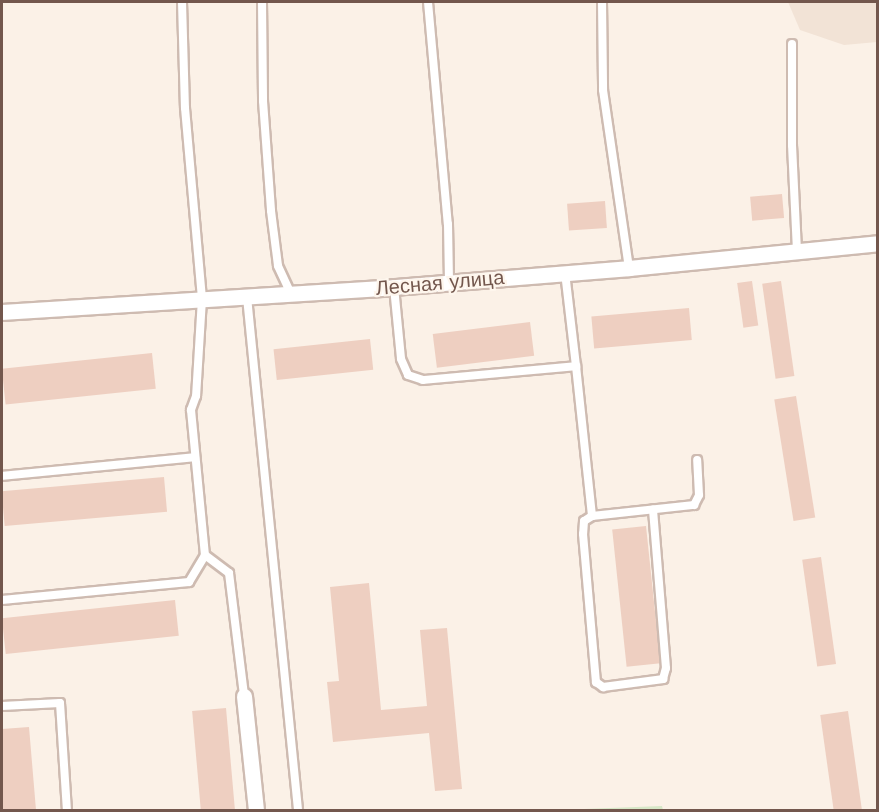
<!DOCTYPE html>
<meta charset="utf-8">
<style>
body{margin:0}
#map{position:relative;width:879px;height:812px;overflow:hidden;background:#fbf1e7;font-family:"Work Sans",sans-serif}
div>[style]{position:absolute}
.residential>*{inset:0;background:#f2e3d6}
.green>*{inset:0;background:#d7e7c7}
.building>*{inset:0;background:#eecfc1;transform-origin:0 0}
.roads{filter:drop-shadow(2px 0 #cebbb1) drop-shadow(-2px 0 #cebbb1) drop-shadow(0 2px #cebbb1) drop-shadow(0 -2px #cebbb1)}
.lane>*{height:8px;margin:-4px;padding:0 4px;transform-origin:4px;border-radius:4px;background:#fff}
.street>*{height:15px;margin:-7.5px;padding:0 7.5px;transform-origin:7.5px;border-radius:7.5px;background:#fff}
span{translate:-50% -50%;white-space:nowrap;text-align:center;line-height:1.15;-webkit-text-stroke:4.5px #fef6ed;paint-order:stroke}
.street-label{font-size:20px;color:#73574d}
.frame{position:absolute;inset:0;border:3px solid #73574d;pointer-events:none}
</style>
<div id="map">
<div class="residential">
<div style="clip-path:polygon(788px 2px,877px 2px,877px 42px,844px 45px,800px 30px)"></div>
</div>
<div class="green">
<div style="clip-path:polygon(662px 806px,663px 810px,558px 810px)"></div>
</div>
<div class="building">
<div style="left:782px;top:194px;width:24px;height:32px;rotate:85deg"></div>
<div style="left:605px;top:201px;width:27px;height:38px;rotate:86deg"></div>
<div style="left:752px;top:281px;width:45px;height:15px;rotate:82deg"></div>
<div style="left:781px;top:281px;width:96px;height:19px;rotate:82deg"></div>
<div style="left:689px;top:308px;width:32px;height:98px;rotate:85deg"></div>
<div style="left:530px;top:322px;width:34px;height:98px;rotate:83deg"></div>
<div style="left:370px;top:339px;width:31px;height:97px;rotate:84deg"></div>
<div style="left:152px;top:353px;width:36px;height:151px;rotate:84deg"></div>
<div style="left:796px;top:396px;width:123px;height:22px;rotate:81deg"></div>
<div style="left:164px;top:477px;width:35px;height:163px;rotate:85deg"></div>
<div style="left:646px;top:526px;width:138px;height:34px;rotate:84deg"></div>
<div style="left:821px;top:557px;width:108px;height:19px;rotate:82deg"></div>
<div style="clip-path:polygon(369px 583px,381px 710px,427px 706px,420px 630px,447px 628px,462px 789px,435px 791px,429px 733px,333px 742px,327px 682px,339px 681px,330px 587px)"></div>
<div style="left:175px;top:600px;width:36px;height:174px;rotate:84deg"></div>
<div style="left:226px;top:708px;width:102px;height:34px;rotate:85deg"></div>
<div style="left:848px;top:711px;width:100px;height:28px;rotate:82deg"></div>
<div style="clip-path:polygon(29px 727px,36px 810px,2px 810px,2px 729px)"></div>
</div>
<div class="roads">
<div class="lane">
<div style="left:182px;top:2px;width:106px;rotate:88.4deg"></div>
<div style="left:185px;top:108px;width:192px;rotate:84.9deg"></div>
<div style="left:202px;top:299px;width:97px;rotate:93.5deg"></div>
<div style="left:196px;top:396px;width:15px;rotate:110deg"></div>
<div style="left:191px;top:410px;width:146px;rotate:84.5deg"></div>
<div style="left:205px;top:555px;width:30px;rotate:37deg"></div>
<div style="left:229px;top:573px;width:124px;rotate:83deg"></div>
<div style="left:262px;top:2px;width:99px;rotate:89.4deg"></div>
<div style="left:263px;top:101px;width:110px;rotate:85.8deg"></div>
<div style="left:271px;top:211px;width:55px;rotate:82.7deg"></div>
<div style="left:278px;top:266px;width:31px;rotate:65deg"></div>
<div style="left:428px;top:2px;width:223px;rotate:84.9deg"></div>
<div style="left:448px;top:224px;width:58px;rotate:89deg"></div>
<div style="left:602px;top:2px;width:88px;rotate:89.3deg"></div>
<div style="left:603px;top:90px;width:180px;rotate:81.7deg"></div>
<div style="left:792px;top:44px;width:101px;rotate:90deg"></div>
<div style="left:792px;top:145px;width:106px;rotate:87.3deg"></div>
<div style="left:394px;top:287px;width:72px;rotate:84.4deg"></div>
<div style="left:401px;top:359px;width:17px;rotate:66deg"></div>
<div style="left:408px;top:375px;width:16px;rotate:18deg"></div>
<div style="left:423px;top:380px;width:154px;rotate:-5.2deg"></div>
<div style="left:576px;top:366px;width:94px;rotate:-96.7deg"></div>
<div style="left:247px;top:297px;width:516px;rotate:84.32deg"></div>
<div style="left:576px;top:366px;width:151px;rotate:83.9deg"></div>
<div style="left:592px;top:516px;width:9px;rotate:148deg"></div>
<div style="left:584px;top:521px;width:13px;rotate:94deg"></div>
<div style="left:583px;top:534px;width:149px;rotate:85deg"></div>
<div style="left:596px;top:682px;width:9px;rotate:36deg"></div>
<div style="left:603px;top:687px;width:61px;rotate:-7.6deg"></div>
<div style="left:663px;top:679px;width:11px;rotate:-75deg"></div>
<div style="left:666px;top:668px;width:159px;rotate:-94.7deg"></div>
<div style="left:2px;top:476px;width:194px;rotate:-5.6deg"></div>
<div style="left:592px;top:516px;width:103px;rotate:-6.2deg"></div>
<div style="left:694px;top:505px;width:11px;rotate:-63deg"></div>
<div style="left:699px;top:495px;width:35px;rotate:-93deg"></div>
<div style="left:2px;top:600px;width:188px;rotate:-5.5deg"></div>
<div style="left:189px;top:582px;width:31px;rotate:-59deg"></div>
<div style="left:2px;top:706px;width:58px;rotate:-3deg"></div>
<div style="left:60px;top:703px;width:107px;rotate:86.3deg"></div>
</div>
<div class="street">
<div style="left:2px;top:312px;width:393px;rotate:-3.6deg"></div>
<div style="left:394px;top:287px;width:236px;rotate:-4.6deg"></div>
<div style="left:629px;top:268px;width:250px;rotate:-5.7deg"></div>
<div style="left:244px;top:696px;width:115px;rotate:84deg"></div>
</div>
</div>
<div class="street-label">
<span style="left:440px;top:283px;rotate:-5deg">Лесная улица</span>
</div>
<div class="frame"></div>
</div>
